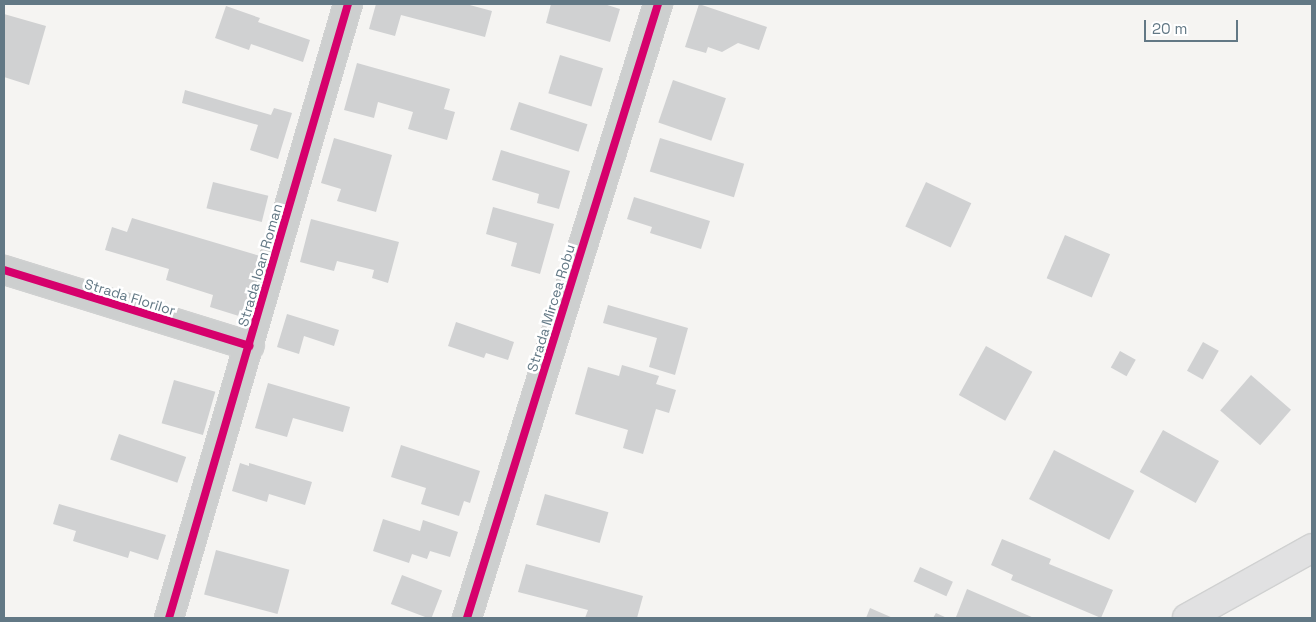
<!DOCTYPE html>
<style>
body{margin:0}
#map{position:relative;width:1316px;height:622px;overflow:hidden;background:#f5f4f2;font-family:"Space Grotesk",sans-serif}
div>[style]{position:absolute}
.building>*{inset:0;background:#d0d1d2;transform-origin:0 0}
.roads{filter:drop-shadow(1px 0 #d0d1d1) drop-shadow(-1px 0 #d0d1d1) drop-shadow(0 1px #d0d1d1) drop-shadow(0 -1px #d0d1d1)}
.minor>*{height:28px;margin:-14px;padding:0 14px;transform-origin:14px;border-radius:14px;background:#cdcfcf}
.major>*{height:28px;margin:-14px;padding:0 14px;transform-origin:14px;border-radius:14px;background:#e1e1e2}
.cycleway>*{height:8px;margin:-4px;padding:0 4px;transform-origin:4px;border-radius:4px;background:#d6006c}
span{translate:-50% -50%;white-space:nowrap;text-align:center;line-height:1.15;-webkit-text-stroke:5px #fff;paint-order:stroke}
.street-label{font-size:14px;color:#627885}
.frame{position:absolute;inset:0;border:5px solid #627885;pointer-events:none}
.scale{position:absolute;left:1144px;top:20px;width:94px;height:22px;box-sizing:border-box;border:2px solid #627885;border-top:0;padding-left:6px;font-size:15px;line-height:18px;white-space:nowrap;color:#627885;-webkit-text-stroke:4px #fff;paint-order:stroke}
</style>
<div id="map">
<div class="building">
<div style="clip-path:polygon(376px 4px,466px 4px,492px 11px,485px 37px,401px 15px,395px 36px,369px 29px)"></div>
<div style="clip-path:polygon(551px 4px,604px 4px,620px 9px,610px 42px,546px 23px)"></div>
<div style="clip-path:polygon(699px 4px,767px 27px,759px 50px,738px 43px,722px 52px,708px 47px,706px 53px,685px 47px)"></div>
<div style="clip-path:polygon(226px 6px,260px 18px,258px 22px,310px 40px,303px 62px,251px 44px,249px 50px,215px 38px)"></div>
<div style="clip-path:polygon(4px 14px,46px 26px,29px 85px,4px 77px)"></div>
<div style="left:560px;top:55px;width:45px;height:40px;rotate:17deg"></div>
<div style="clip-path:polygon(357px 63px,450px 89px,444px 109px,455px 112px,447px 140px,408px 129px,413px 112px,378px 102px,374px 118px,344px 110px)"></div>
<div style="left:673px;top:80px;width:56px;height:45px;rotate:19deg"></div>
<div style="clip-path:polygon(185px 90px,271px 115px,274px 108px,292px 113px,278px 159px,250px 150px,258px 125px,182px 103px)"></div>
<div style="left:519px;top:102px;width:72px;height:29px;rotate:18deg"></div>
<div style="clip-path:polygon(334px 138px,392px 155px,376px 212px,337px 201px,341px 189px,321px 183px)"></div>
<div style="left:660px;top:138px;width:88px;height:35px;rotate:17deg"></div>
<div style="clip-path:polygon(501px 150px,570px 171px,559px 209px,537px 203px,539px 194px,492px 180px)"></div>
<div style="left:213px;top:182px;width:57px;height:27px;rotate:14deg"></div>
<div style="left:926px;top:182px;width:50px;height:49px;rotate:25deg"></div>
<div style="clip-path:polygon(634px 197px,710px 221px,701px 249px,650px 233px,652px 227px,627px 219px)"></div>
<div style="clip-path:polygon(493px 207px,554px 224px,540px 274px,511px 266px,517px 243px,486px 234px)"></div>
<div style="clip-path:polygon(132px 218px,260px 256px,242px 317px,210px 307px,213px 295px,166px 280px,169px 269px,105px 250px,112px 227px,127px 232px)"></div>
<div style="clip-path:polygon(311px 219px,399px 242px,388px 283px,372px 278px,374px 270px,337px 261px,334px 271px,300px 262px)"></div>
<div style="left:1065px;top:235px;width:49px;height:47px;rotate:23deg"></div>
<div style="clip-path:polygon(608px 305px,688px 328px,675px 375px,649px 367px,657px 338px,603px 323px)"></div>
<div style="clip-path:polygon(287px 314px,339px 330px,334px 346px,304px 336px,299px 354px,277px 347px)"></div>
<div style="clip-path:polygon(456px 322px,514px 342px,508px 360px,486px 353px,484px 358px,448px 346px)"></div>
<div style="left:1203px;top:342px;width:18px;height:33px;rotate:29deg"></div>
<div style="left:986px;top:346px;width:53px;height:56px;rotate:29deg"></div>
<div style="left:1120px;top:351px;width:18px;height:19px;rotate:29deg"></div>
<div style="clip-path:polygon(622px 365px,659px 376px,656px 384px,676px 390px,669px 413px,656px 409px,643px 454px,623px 448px,628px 430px,575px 414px,588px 367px,619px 376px)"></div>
<div style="left:1251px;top:375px;width:53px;height:47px;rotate:41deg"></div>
<div style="left:174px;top:380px;width:43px;height:45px;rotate:16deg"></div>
<div style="clip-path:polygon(268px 383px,350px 407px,343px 432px,293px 418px,287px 437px,255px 428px)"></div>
<div style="left:1163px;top:430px;width:64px;height:48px;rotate:29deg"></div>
<div style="left:119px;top:434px;width:71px;height:27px;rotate:19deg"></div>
<div style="clip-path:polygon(401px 445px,480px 471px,470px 503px,464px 501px,459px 516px,421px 504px,426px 488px,391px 477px)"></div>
<div style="left:1054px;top:450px;width:90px;height:55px;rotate:27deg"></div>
<div style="clip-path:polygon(240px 463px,249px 466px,249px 463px,312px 482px,305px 505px,269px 494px,267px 502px,232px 491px)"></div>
<div style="left:545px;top:494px;width:66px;height:32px;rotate:16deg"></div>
<div style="clip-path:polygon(59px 504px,166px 535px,158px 560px,130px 551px,128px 558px,73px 541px,76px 531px,53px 524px)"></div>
<div style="clip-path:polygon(383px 519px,420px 531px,423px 520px,458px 532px,450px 557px,430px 551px,427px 559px,412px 554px,409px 563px,373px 551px)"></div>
<div style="clip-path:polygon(1002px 539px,1051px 559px,1049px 564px,1113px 590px,1101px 618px,1011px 580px,1013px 575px,991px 565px)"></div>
<div style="left:216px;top:550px;width:76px;height:46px;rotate:15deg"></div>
<div style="clip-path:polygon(526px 564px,643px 596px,637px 618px,585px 618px,588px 610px,518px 592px)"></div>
<div style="left:920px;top:567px;width:36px;height:16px;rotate:24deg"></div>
<div style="left:402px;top:575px;width:43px;height:31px;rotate:21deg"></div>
<div style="clip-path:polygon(967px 589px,1034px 618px,958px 618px,956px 617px)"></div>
<div style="clip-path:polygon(870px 608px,893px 618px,866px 618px)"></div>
<div style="clip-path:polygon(936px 613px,947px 618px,933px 618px)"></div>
</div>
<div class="roads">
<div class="minor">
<div style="left:4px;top:270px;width:257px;rotate:17.2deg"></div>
<div style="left:169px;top:618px;width:640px;rotate:-73.75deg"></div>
<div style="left:467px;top:618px;width:643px;rotate:-72.72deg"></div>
</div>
<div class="major">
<div style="left:1187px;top:618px;width:143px;rotate:-29.2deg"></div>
</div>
</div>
<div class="cycleway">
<div style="left:4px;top:270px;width:257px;rotate:17.2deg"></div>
<div style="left:169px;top:618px;width:640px;rotate:-73.75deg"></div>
<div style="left:467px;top:618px;width:643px;rotate:-72.72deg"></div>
</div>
<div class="street-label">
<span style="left:260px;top:265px;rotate:-74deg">Strada Ioan Roman</span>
<span style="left:130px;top:297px;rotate:17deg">Strada Florilor</span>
<span style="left:551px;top:308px;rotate:-73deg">Strada Mircea Robu</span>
</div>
<div class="frame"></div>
<div class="scale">20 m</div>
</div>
